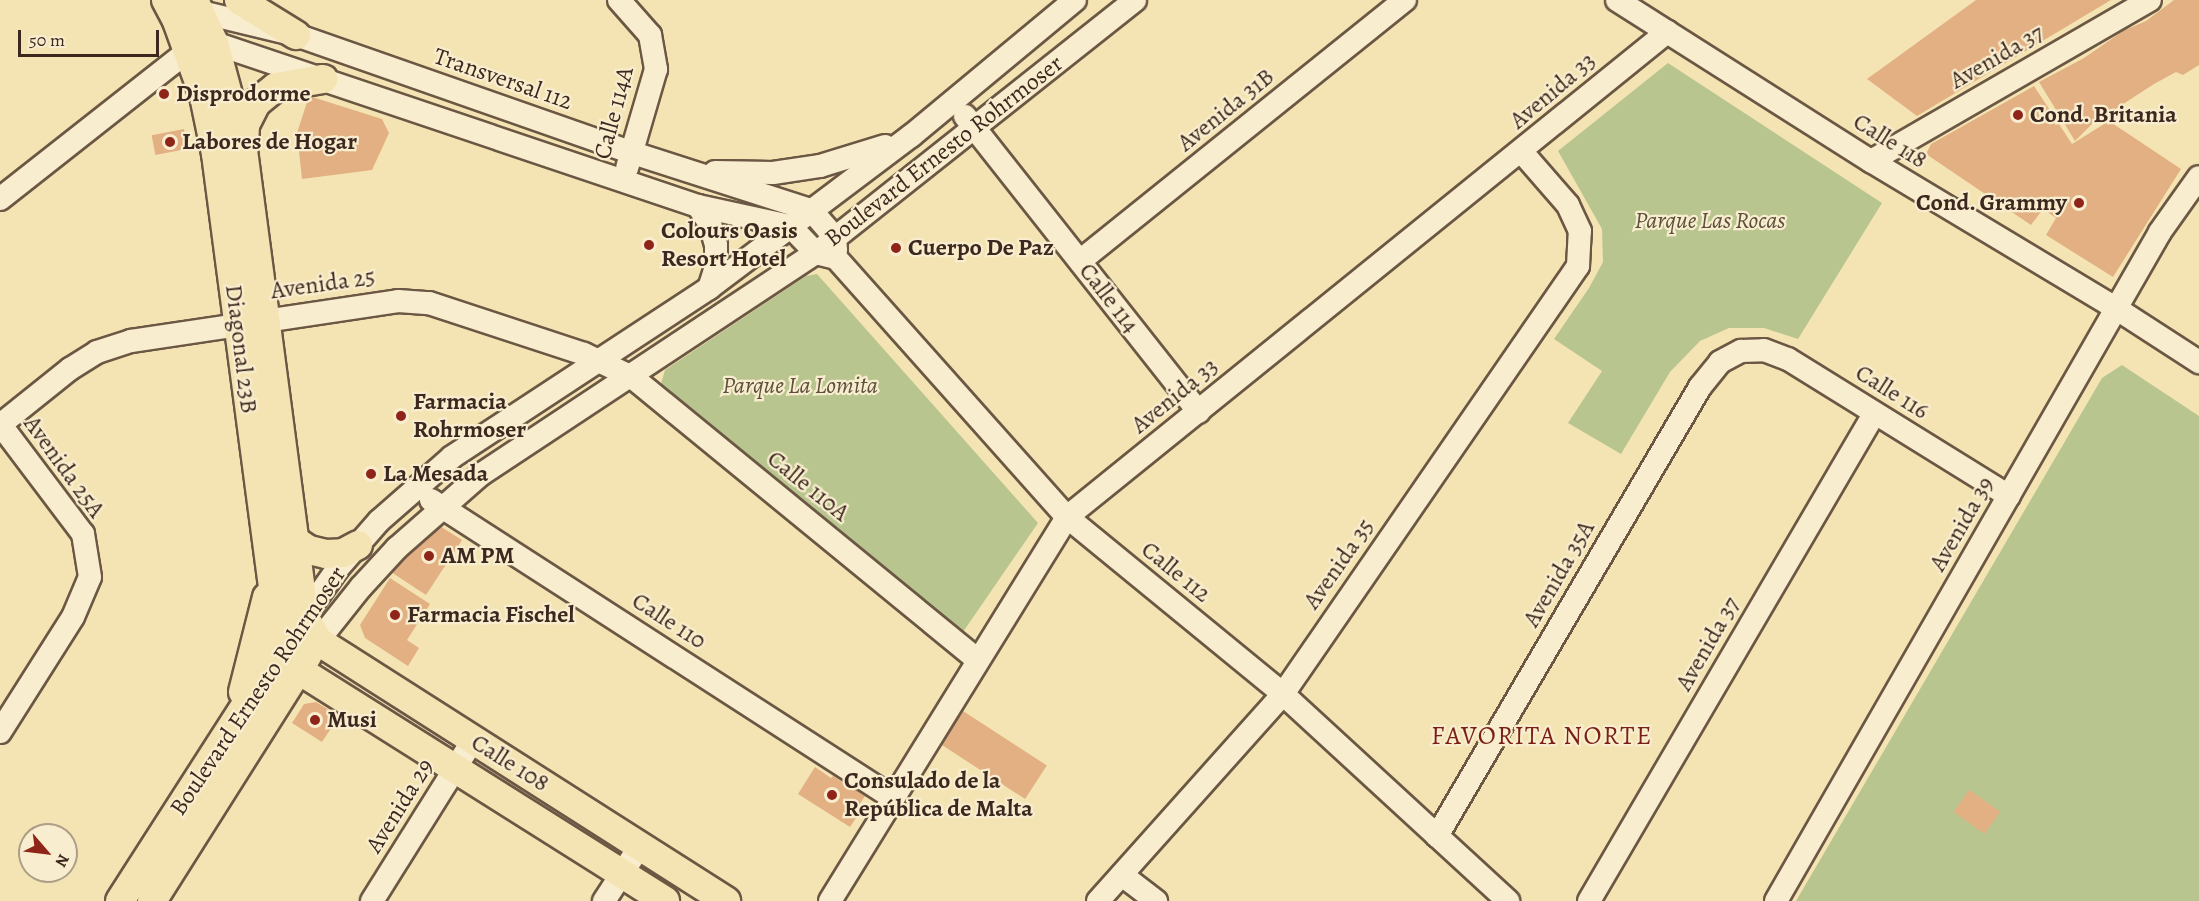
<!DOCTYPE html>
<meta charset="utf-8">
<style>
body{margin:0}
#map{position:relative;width:2199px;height:901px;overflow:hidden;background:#f5e4b3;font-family:Alegreya,serif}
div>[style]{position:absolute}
.green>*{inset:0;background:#b9c58f}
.building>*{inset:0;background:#e2b082;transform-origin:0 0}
.roads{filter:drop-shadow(2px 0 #6b5744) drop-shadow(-2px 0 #6b5744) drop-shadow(0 2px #6b5744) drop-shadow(0 -2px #6b5744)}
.minor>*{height:22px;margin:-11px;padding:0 11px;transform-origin:11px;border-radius:11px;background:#f8edce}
.major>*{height:28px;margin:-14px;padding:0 14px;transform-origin:14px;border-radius:14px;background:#f5e4b3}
.dots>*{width:16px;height:16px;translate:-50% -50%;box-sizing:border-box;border:3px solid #f8edce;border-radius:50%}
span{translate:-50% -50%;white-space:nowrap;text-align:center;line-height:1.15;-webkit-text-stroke:4.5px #f8edce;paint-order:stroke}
.street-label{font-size:24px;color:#3d281f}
.poi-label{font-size:24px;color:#3d281f;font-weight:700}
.left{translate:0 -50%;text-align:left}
.right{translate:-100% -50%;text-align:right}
.park-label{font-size:24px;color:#5c4f3b;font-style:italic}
.neighbourhood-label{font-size:26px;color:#7a1f14;letter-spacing:1.5px}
.north{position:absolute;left:18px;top:823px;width:60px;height:60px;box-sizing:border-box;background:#f8edce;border:2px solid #ad9e88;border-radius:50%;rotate:118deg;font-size:16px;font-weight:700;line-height:24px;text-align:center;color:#3d281f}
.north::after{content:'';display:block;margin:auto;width:21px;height:27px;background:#8f2418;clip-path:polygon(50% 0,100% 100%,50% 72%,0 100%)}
.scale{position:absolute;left:18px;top:30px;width:141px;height:27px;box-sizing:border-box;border:3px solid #3d281f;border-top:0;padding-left:8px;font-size:18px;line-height:21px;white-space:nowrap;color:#3d281f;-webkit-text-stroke:4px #f8edce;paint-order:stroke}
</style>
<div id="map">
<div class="green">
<div style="clip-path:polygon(1668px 63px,1882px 203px,1798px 339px,1764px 328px,1729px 328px,1700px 341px,1670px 372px,1621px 454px,1568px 423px,1602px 371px,1554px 339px,1589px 288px,1603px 262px,1602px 229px,1558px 151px)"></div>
<div style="clip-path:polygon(817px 274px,1038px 523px,963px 632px,954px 633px,837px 527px,660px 387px,665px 370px,806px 276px)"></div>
<div style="clip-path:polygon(2122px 365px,2199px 416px,2199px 901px,1796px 901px,2102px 378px)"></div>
</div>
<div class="building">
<div style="clip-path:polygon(1976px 0,2111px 0,1917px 116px,1867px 79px)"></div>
<div style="clip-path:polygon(2174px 0,2199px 0,2199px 65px,2183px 75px,2176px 72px,2154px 84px,2091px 125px,2075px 141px,2039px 82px,2084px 58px,2123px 31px,2146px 21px)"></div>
<div style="clip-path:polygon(2034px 86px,2072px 144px,2109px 121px,2181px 169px,2113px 277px,2046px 235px,2056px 218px,2043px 209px,2031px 225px,1926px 154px,1931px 144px)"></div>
<div style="clip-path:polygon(309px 96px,382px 119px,389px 133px,372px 170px,302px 179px,297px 133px)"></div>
<div style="left:184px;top:129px;width:20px;height:33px;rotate:79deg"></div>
<div style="clip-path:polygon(435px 523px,462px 540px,426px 595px,391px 572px)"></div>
<div style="clip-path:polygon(390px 578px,430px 604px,407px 640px,419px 648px,408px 666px,365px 638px,360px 625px)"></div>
<div style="clip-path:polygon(316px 702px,339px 716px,322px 742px,292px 723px,304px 704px)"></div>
<div style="left:963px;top:711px;width:100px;height:40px;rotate:33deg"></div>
<div style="clip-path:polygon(815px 767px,831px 778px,833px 776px,842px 782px,845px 778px,857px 786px,855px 789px,865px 796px,852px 816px,856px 818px,850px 827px,798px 794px)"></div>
<div style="left:1969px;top:790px;width:38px;height:27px;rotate:35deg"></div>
</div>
<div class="roads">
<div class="minor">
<div style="left:619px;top:0;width:47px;rotate:48.5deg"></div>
<div style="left:650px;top:35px;width:35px;rotate:80deg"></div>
<div style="left:656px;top:69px;width:103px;rotate:106.3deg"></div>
<div style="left:1617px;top:0;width:301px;rotate:32.4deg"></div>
<div style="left:1871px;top:161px;width:287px;rotate:31deg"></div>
<div style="left:2117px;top:309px;width:98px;rotate:32.9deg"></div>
<div style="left:188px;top:17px;width:14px;rotate:-21deg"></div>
<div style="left:201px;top:12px;width:98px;rotate:13.6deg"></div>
<div style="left:296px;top:35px;width:357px;rotate:19.3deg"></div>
<div style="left:633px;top:153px;width:187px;rotate:17.8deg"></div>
<div style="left:811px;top:210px;width:37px;rotate:49deg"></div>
<div style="left:835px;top:238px;width:12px;rotate:85deg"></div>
<div style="left:965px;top:116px;width:377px;rotate:51.7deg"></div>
<div style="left:1871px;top:161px;width:322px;rotate:-30deg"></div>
<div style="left:715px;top:172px;width:58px;rotate:1deg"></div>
<div style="left:773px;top:173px;width:48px;rotate:-8.5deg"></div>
<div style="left:820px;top:166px;width:68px;rotate:-17.1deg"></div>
<div style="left:0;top:199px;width:239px;rotate:-38.2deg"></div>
<div style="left:188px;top:51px;width:27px;rotate:-17deg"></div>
<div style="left:214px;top:43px;width:511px;rotate:18.61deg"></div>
<div style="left:698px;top:206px;width:94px;rotate:12.3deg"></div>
<div style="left:698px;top:206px;width:22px;rotate:56deg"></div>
<div style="left:710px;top:224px;width:22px;rotate:74deg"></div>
<div style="left:716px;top:245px;width:22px;rotate:90deg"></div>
<div style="left:716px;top:267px;width:22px;rotate:108deg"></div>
<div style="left:790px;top:226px;width:37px;rotate:46deg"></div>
<div style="left:816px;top:253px;width:21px;rotate:14deg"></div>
<div style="left:836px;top:258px;width:347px;rotate:48.3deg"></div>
<div style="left:1067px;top:517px;width:279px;rotate:39.3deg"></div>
<div style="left:1283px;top:694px;width:306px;rotate:42.6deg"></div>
<div style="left:1080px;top:261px;width:417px;rotate:-38.8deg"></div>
<div style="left:0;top:425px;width:90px;rotate:-38.7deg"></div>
<div style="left:70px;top:369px;width:32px;rotate:-32deg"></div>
<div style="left:97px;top:352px;width:36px;rotate:-18deg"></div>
<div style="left:131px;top:341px;width:270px;rotate:-8.5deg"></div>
<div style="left:398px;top:301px;width:31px;rotate:4deg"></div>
<div style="left:429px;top:303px;width:163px;rotate:18.2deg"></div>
<div style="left:584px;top:354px;width:53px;rotate:25.6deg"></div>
<div style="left:632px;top:377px;width:447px;rotate:39.3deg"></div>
<div style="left:431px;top:500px;width:550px;rotate:32.82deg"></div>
<div style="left:304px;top:616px;width:59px;rotate:-54.7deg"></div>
<div style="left:338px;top:568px;width:62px;rotate:-48.9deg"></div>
<div style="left:379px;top:521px;width:97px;rotate:-41.2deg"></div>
<div style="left:452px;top:457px;width:308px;rotate:-33.3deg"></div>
<div style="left:709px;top:288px;width:253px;rotate:-37deg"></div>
<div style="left:911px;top:136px;width:213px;rotate:-39.7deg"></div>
<div style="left:318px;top:641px;width:69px;rotate:-51.5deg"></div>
<div style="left:361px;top:587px;width:53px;rotate:-47.3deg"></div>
<div style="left:397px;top:548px;width:111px;rotate:-41.3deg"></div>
<div style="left:480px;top:475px;width:403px;rotate:-33.5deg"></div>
<div style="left:816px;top:253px;width:407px;rotate:-38.4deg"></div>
<div style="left:0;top:732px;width:136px;rotate:-57.6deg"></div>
<div style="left:73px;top:617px;width:43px;rotate:-67deg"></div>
<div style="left:90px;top:577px;width:44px;rotate:-99.2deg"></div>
<div style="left:83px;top:534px;width:138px;rotate:-127deg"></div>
<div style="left:1437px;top:836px;width:520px;rotate:-59.64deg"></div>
<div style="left:1700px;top:387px;width:32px;rotate:-51deg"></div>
<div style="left:1720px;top:362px;width:24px;rotate:-28deg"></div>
<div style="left:1741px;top:351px;width:23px;rotate:-2deg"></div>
<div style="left:1764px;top:350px;width:26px;rotate:21deg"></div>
<div style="left:1788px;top:359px;width:260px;rotate:31.8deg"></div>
<div style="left:1122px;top:875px;width:43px;rotate:37.4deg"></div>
<div style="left:372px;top:901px;width:190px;rotate:-57.9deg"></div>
<div style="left:604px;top:901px;width:66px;rotate:-56.8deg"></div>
<div style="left:830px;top:901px;width:451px;rotate:-58.3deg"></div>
<div style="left:1067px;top:517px;width:772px;rotate:-38.95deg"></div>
<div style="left:1098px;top:901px;width:278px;rotate:-48.2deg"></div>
<div style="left:1283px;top:694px;width:520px;rotate:-55.42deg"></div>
<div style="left:1578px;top:266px;width:35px;rotate:-87deg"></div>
<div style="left:1580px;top:231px;width:29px;rotate:-115deg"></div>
<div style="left:1568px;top:205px;width:70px;rotate:-131deg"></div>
<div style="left:1589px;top:901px;width:564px;rotate:-59.66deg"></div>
<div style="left:1776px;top:901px;width:771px;rotate:-60.14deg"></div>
<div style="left:2160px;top:232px;width:67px;rotate:-54.7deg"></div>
</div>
<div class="major">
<div style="left:166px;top:0;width:24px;rotate:62deg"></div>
<div style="left:177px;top:21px;width:80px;rotate:70.2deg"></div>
<div style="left:204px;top:96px;width:59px;rotate:78.3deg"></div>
<div style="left:216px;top:154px;width:499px;rotate:82.5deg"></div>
<div style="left:281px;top:649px;width:26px;rotate:51deg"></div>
<div style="left:297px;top:669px;width:435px;rotate:32.2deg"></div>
<div style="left:194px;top:0;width:47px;rotate:65.1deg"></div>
<div style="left:214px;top:43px;width:111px;rotate:74.8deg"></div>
<div style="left:243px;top:150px;width:470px;rotate:82.5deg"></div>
<div style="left:304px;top:616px;width:29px;rotate:61deg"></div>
<div style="left:318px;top:641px;width:484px;rotate:32.5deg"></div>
<div style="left:239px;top:0;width:67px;rotate:31.6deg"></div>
<div style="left:244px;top:145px;width:20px;rotate:-87deg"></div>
<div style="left:245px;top:125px;width:25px;rotate:-63deg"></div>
<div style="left:256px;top:103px;width:26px;rotate:-39deg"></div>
<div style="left:276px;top:87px;width:48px;rotate:-9.7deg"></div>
<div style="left:294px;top:540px;width:18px;rotate:34deg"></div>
<div style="left:309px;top:550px;width:17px;rotate:13deg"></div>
<div style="left:326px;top:554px;width:17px;rotate:-3deg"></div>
<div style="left:343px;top:553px;width:17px;rotate:-28deg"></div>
<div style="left:243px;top:692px;width:98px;rotate:-75.8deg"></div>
<div style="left:120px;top:901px;width:316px;rotate:-57.3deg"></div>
<div style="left:152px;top:901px;width:292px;rotate:-57.7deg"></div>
</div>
</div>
<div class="dots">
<div style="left:164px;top:94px;background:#8f2418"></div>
<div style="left:2018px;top:115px;background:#8f2418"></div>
<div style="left:170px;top:142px;background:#8f2418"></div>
<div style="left:2079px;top:203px;background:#8f2418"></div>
<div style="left:649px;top:245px;background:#8f2418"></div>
<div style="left:896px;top:248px;background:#8f2418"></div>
<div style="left:401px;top:416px;background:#8f2418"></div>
<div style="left:371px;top:474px;background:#8f2418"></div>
<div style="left:429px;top:556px;background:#8f2418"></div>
<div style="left:395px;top:615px;background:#8f2418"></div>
<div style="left:315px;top:720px;background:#8f2418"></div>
<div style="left:832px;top:795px;background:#8f2418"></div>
</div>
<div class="street-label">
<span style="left:1997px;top:57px;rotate:-30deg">Avenida 37</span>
<span style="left:503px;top:79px;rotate:19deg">Transversal 112</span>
<span style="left:1553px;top:91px;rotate:-40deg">Avenida 33</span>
<span style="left:1226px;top:110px;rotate:-39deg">Avenida 31B</span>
<span style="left:614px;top:113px;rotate:-75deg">Calle 114A</span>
<span style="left:1890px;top:141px;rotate:32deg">Calle 118</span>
<span style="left:944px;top:151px;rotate:-38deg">Boulevard Ernesto Rohrmoser</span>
<span style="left:323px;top:284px;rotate:-8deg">Avenida 25</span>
<span style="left:1109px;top:298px;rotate:52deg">Calle 114</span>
<span style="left:241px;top:349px;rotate:83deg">Diagonal 23B</span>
<span style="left:1892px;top:392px;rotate:32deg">Calle 116</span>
<span style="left:1175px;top:396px;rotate:-39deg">Avenida 33</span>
<span style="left:64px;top:467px;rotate:54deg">Avenida 25A</span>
<span style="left:808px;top:486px;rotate:39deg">Calle 110A</span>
<span style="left:1962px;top:524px;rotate:-60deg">Avenida 39</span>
<span style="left:1339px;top:564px;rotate:-55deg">Avenida 35</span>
<span style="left:1176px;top:572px;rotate:39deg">Calle 112</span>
<span style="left:1559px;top:574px;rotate:-60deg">Avenida 35A</span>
<span style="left:669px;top:621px;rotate:33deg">Calle 110</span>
<span style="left:1708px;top:644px;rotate:-60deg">Avenida 37</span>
<span style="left:258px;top:691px;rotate:-56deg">Boulevard Ernesto Rohrmoser</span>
<span style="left:510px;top:763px;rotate:32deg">Calle 108</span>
<span style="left:400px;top:806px;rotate:-58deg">Avenida 29</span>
</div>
<div class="poi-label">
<span class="left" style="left:176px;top:94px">Disprodorme</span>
<span class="left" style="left:2030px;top:115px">Cond. Britania</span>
<span class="left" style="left:182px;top:142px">Labores de Hogar</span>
<span class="right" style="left:2067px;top:203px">Cond. Grammy</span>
<span class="left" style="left:661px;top:245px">Colours Oasis<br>Resort Hotel</span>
<span class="left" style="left:908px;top:248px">Cuerpo De Paz</span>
<span class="left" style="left:413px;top:416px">Farmacia<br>Rohrmoser</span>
<span class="left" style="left:383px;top:474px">La Mesada</span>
<span class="left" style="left:441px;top:556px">AM PM</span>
<span class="left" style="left:407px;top:615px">Farmacia Fischel</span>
<span class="left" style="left:327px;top:720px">Musi</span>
<span class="left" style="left:844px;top:795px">Consulado de la<br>República de Malta</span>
</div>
<div class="park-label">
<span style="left:1710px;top:221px">Parque Las Rocas</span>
<span style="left:800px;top:386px">Parque La Lomita</span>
</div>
<div class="neighbourhood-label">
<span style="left:1542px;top:736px">FAVORITA NORTE</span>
</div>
<div class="north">N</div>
<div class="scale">50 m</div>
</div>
